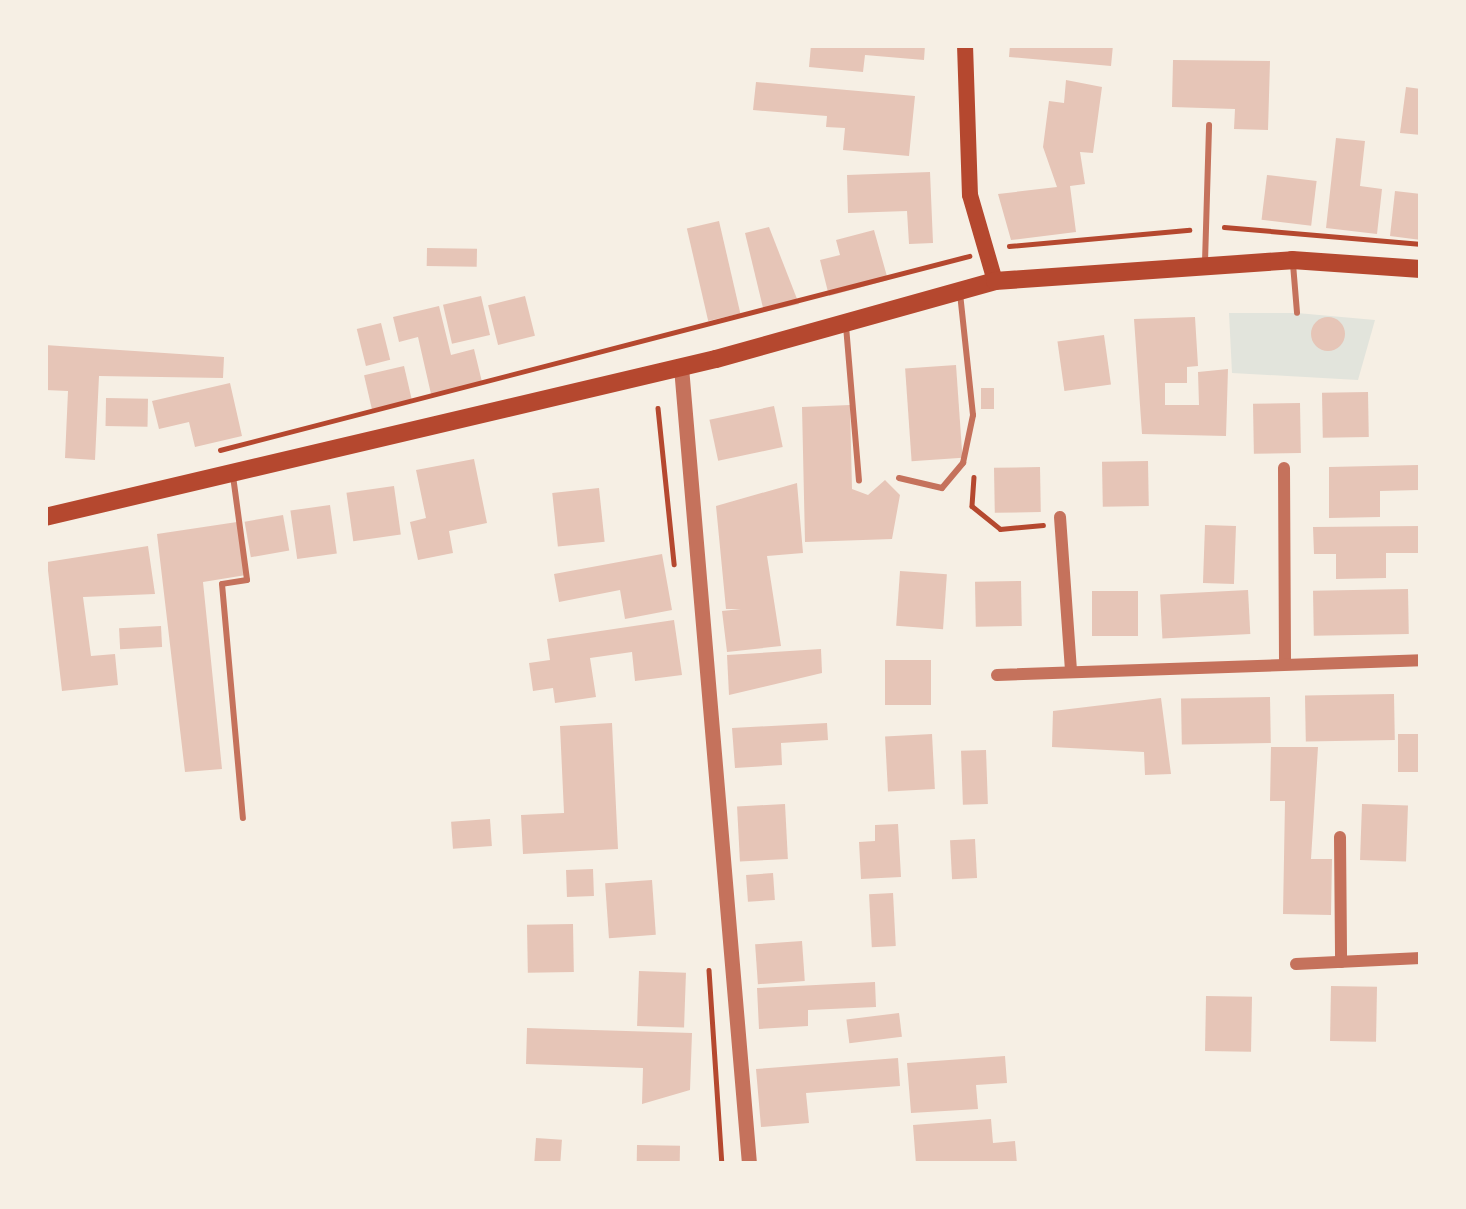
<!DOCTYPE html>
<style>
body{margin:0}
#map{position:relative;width:1466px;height:1209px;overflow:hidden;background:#f6efe4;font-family:Mulish,sans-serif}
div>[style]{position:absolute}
.green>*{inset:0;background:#e2e4dc}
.building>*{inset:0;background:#e6c5b7;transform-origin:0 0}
.round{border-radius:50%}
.path>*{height:4.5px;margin:-2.25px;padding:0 2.25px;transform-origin:2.25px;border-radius:2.25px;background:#b5482f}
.service>*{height:6px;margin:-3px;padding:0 3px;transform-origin:3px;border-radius:3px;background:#c5725c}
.minor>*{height:12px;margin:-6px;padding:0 6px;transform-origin:6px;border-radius:6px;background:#c5725c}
.tertiary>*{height:15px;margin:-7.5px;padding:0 7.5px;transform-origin:7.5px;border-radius:7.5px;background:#c5725c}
.secondary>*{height:16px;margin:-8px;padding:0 8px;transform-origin:8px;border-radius:8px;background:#b5482f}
.primary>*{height:18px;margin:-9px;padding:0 9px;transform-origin:9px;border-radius:9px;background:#b5482f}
span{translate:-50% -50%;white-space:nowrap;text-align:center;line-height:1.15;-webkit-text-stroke:12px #f6efe4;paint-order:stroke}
.frame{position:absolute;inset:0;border:48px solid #f6efe4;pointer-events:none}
</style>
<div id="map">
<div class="green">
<div style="clip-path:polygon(1229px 313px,1297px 313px,1375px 320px,1358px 380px,1232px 373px)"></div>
</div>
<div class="building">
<div style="clip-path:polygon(811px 45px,925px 45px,924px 60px,865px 55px,863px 72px,809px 67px)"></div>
<div style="clip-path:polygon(1010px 45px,1113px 45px,1111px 66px,1009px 57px)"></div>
<div style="clip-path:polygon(1173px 60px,1270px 61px,1268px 130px,1234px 129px,1235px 109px,1172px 107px)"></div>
<div style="clip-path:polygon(1066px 80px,1102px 87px,1093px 153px,1080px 152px,1085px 184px,1070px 186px,1076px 232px,1011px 240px,998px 194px,1057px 187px,1043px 147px,1049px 101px,1064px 103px)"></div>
<div style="clip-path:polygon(756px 82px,915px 96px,909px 156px,843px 150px,845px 128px,826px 127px,827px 116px,753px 110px)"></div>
<div style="clip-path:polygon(1406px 87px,1421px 89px,1421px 135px,1400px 133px)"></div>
<div style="clip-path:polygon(1336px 138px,1365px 141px,1360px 186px,1382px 189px,1377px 234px,1326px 228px)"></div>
<div style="clip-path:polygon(930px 172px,933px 243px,909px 244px,907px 211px,848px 213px,847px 175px)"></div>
<div style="left:1267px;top:175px;width:50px;height:45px;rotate:7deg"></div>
<div style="clip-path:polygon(1395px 191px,1421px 194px,1421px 240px,1390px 236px)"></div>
<div style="left:719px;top:221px;width:95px;height:33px;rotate:77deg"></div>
<div style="clip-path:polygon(769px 227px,799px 304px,764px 312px,745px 233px)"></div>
<div style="clip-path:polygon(874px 230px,888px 280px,829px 296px,820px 260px,840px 255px,836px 240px)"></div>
<div style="left:427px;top:248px;width:50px;height:18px;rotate:1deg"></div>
<div style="left:481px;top:296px;width:40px;height:39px;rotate:77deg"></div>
<div style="left:525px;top:296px;width:41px;height:38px;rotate:76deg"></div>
<div style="clip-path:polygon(439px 306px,451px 355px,474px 349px,482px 382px,431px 394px,418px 337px,399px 342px,393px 317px)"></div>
<div style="clip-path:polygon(1195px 317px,1198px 366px,1187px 367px,1187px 383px,1165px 383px,1165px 405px,1199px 405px,1198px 372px,1228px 369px,1226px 436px,1142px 434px,1134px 319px)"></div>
<div class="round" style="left:1311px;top:317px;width:34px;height:34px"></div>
<div style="left:381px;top:323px;width:38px;height:25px;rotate:76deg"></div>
<div style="left:1104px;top:335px;width:50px;height:47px;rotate:82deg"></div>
<div style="clip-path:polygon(45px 345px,224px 357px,223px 378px,99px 376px,95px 460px,65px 458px,68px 391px,45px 390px)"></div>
<div style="left:956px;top:365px;width:93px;height:51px;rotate:86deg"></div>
<div style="left:404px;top:366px;width:35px;height:41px;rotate:77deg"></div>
<div style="clip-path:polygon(230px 383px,242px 436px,195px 447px,189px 422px,159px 429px,152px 401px)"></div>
<div style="left:981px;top:388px;width:13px;height:21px"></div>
<div style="left:1368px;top:392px;width:45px;height:46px;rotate:89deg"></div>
<div style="left:106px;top:398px;width:42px;height:28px;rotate:1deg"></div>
<div style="left:1300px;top:403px;width:50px;height:47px;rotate:89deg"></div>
<div style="clip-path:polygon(850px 405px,852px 489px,868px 495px,885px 480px,900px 495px,892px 539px,805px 542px,802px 407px)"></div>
<div style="left:774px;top:406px;width:42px;height:66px;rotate:78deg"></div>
<div style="clip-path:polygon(474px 459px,487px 523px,449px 531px,453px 553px,418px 560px,410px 522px,426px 518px,416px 470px)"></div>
<div style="left:1148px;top:461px;width:45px;height:46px;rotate:89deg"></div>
<div style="clip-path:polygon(1418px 465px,1419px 490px,1380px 491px,1380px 517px,1329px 518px,1329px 467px)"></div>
<div style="left:1040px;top:467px;width:45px;height:46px;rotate:89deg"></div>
<div style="clip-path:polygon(797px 483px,803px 553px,767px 556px,781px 646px,727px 652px,722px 611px,741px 609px,726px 609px,716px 506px)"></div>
<div style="left:394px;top:486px;width:49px;height:48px;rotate:82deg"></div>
<div style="left:599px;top:488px;width:54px;height:47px;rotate:84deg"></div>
<div style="left:330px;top:505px;width:49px;height:40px;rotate:82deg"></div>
<div style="left:283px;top:515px;width:36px;height:39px;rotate:80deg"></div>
<div style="clip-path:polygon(237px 522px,246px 575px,203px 582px,222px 769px,185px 772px,157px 534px)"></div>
<div style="left:1205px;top:525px;width:31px;height:58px;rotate:2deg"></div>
<div style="clip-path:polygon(1421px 526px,1421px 553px,1386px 553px,1386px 578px,1336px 579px,1336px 554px,1314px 554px,1313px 527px)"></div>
<div style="clip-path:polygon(148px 546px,155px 594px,83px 597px,91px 656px,115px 654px,118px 685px,62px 691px,47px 562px)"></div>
<div style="clip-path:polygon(662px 554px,672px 610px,625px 619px,620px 590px,559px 602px,554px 574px)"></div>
<div style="left:900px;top:571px;width:47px;height:55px;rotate:4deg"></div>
<div style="left:1021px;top:581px;width:45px;height:46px;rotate:89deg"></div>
<div style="left:1408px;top:589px;width:45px;height:95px;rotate:89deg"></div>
<div style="left:1248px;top:590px;width:44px;height:88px;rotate:87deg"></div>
<div style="left:1092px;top:591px;width:46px;height:45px"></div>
<div style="clip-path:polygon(674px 620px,682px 675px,635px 681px,632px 652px,590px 658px,596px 697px,555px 703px,553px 688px,533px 691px,529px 663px,550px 660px,547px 639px)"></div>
<div style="left:161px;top:626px;width:21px;height:42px;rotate:87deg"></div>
<div style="clip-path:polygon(821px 649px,822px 673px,729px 695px,727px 655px)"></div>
<div style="left:885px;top:660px;width:46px;height:45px"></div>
<div style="left:1394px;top:694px;width:46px;height:89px;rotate:89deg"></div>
<div style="left:1270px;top:697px;width:46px;height:89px;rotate:89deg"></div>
<div style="clip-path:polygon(1161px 698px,1171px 774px,1145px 775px,1144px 752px,1052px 747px,1053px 711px)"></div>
<div style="clip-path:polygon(612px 723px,618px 849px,523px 854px,521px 815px,564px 813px,560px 726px)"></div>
<div style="clip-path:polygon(827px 723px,828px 740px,781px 743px,782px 765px,735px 768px,732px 728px)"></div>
<div style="left:932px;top:734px;width:55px;height:47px;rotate:87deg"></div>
<div style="left:1421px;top:734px;width:38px;height:23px;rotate:90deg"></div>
<div style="clip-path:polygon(1271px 747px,1318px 747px,1311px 859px,1332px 859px,1331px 915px,1283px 914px,1285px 801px,1270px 801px)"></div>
<div style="left:986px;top:750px;width:54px;height:25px;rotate:88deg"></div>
<div style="left:785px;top:804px;width:55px;height:48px;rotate:87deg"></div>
<div style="left:1362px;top:804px;width:46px;height:56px;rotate:2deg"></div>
<div style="left:490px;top:819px;width:27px;height:39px;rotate:86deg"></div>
<div style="clip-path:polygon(898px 824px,901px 877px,861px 879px,859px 842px,875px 841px,875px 825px)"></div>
<div style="left:975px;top:839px;width:39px;height:25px;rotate:87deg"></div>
<div style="left:593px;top:869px;width:27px;height:27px;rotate:88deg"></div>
<div style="left:773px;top:873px;width:27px;height:27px;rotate:86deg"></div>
<div style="left:652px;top:880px;width:55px;height:47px;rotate:86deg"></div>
<div style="left:893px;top:893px;width:53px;height:24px;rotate:87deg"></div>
<div style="left:573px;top:924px;width:48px;height:46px;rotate:89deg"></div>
<div style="left:802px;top:941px;width:40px;height:47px;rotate:86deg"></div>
<div style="left:639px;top:971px;width:47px;height:55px;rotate:2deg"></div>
<div style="clip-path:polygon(875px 982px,876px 1007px,808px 1010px,808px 1026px,759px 1029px,757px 988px)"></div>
<div style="left:1331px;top:986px;width:46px;height:55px;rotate:1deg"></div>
<div style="left:1206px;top:996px;width:46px;height:55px;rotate:1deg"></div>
<div style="left:899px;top:1013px;width:24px;height:53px;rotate:83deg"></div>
<div style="clip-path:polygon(527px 1028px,692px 1033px,690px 1090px,642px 1104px,643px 1068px,526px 1064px)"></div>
<div style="clip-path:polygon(1005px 1056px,1007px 1083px,976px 1085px,978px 1109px,911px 1113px,907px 1063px)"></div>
<div style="clip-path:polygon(898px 1058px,900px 1086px,806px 1093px,809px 1123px,761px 1127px,756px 1069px)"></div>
<div style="clip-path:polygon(991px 1119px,993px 1143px,1015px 1141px,1017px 1164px,916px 1164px,913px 1125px)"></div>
<div style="left:536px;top:1138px;width:26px;height:26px;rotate:4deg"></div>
<div style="left:637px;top:1145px;width:43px;height:19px;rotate:1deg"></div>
</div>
<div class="path">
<div style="left:1224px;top:227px;width:198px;rotate:4.9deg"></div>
<div style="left:1009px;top:246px;width:181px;rotate:-5.1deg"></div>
<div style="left:658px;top:408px;width:157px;rotate:84.1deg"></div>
<div style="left:220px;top:450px;width:774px;rotate:-14.52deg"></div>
<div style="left:974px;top:477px;width:29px;rotate:94deg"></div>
<div style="left:972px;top:506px;width:36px;rotate:39deg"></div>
<div style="left:1000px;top:529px;width:43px;rotate:-5.3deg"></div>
<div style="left:709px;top:970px;width:194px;rotate:86.2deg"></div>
</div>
<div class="service">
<div style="left:1205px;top:262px;width:137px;rotate:-88.3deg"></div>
<div style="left:1293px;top:264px;width:49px;rotate:85.3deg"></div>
<div style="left:846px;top:326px;width:155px;rotate:85.2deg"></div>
<div style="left:233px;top:476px;width:105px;rotate:82.3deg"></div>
<div style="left:247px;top:580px;width:25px;rotate:171deg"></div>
<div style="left:222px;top:584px;width:235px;rotate:84.9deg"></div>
<div style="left:899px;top:478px;width:44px;rotate:13.1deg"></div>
<div style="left:942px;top:488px;width:33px;rotate:-50deg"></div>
<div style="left:963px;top:463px;width:49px;rotate:-78.2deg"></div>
<div style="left:973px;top:415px;width:122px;rotate:-96.1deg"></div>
</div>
<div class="minor">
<div style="left:1284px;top:468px;width:196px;rotate:89.7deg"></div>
<div style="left:1060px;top:517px;width:155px;rotate:85.9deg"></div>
<div style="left:997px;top:675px;width:424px;rotate:-2deg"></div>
<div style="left:1340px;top:837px;width:125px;rotate:89.5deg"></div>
<div style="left:1296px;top:964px;width:125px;rotate:-2.7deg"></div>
</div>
<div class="tertiary">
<div style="left:681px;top:367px;width:800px;rotate:85.12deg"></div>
</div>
<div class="secondary">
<div style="left:965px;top:45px;width:150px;rotate:88.1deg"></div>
<div style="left:970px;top:195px;width:90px;rotate:73.8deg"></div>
</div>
<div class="primary">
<div style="left:45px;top:517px;width:689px;rotate:-13.25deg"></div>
<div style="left:716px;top:359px;width:290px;rotate:-15.6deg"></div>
<div style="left:995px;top:281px;width:298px;rotate:-4deg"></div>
<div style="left:1292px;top:260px;width:129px;rotate:4deg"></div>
</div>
<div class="frame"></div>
</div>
